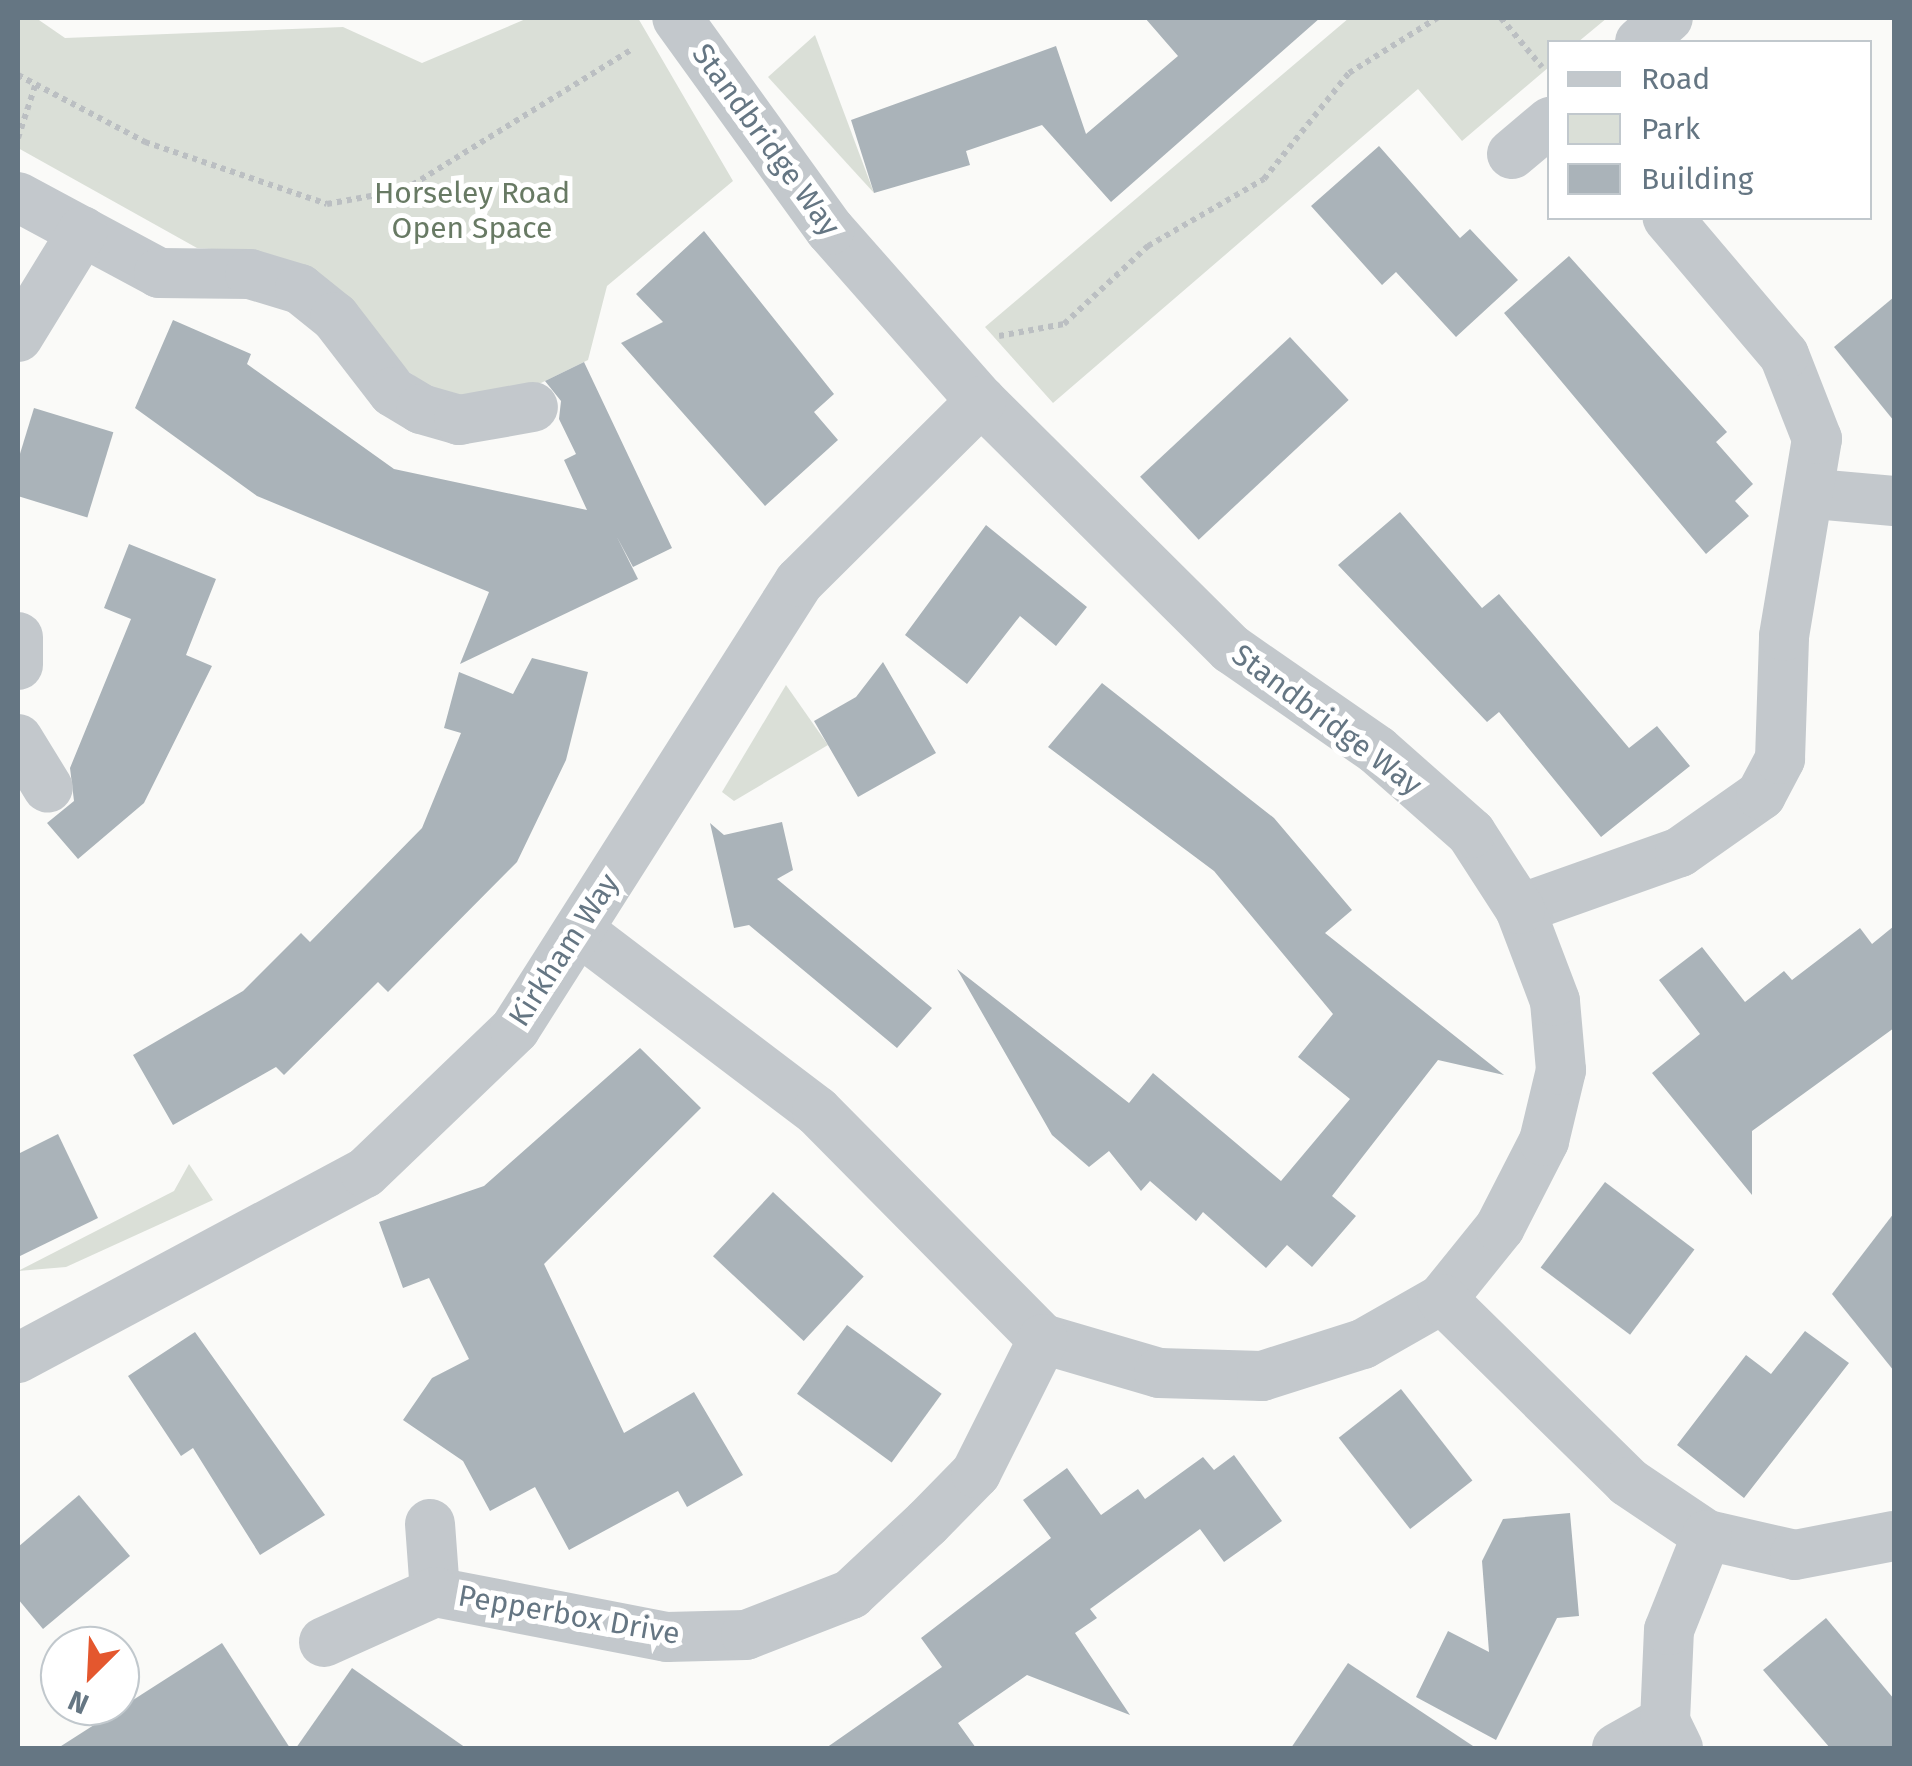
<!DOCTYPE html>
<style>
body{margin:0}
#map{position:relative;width:1912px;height:1766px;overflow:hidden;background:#fafaf8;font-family:"Fira Sans",sans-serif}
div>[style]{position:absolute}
.green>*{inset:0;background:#dadfd7}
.building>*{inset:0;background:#aab3b9;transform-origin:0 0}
.path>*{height:6px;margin-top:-3px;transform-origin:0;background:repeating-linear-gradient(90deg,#bbbfc2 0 5px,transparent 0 10px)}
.minor>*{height:50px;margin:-25px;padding:0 25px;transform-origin:25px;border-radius:25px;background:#c3c8cc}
span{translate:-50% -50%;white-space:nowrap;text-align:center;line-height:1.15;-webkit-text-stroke:10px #fff;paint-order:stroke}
.street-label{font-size:30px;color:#657683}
.park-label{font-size:30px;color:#687a64}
.frame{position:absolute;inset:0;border:20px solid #657683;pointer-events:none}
.legend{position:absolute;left:1547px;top:40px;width:325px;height:180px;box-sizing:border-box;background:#fff;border:2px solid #c1c8cd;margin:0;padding:12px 18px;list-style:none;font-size:30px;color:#657683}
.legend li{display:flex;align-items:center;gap:20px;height:50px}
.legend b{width:50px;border:2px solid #c1c8cd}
.north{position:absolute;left:40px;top:1626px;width:100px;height:100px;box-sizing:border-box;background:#fff;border:2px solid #c1c8cd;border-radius:50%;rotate:204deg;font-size:28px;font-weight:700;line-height:40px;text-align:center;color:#657683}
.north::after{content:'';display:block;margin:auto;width:35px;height:45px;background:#e4572e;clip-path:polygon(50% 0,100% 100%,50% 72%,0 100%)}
</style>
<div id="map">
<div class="green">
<div style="clip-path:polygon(18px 18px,36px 18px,65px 38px,343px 27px,422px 63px,528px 18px,638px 18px,733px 181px,607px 286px,588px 360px,541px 383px,468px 400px,436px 393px,255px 252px,197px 248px,18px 148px)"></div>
<div style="clip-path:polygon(1349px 18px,1607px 18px,1578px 42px,1550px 42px,1549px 67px,1462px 141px,1418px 89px,1053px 403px,985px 327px)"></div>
<div style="clip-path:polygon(815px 35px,874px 193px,768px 77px)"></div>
<div style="clip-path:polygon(786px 685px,828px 745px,734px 801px,722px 792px)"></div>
<div style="clip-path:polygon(189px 1164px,213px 1200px,66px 1267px,18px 1271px,174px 1191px)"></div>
</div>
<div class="building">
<div style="clip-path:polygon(1145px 18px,1320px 18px,1111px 202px,1042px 125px,966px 151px,970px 165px,874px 193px,851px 120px,1056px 46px,1086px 134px,1178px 56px)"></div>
<div style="clip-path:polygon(1379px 146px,1460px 238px,1470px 229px,1518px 280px,1456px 337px,1396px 272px,1382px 285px,1311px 206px)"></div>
<div style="clip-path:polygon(704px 231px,834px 394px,814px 412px,838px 440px,765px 506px,621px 343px,663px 322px,636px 294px)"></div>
<div style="clip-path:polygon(1569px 256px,1727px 432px,1716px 442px,1753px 484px,1735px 501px,1749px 516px,1706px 554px,1504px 313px)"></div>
<div style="clip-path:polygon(1894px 297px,1894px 421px,1834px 347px)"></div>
<div style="clip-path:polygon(173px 320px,251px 354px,247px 364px,394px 469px,587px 510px,564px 460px,576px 454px,559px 419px,561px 401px,545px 381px,584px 362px,672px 548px,633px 567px,617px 537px,638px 579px,460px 664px,489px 592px,257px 496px,135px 408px)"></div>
<div style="left:1290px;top:337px;width:86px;height:205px;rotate:47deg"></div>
<div style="left:34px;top:408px;width:83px;height:89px;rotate:17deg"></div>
<div style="clip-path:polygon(1400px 512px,1482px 608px,1499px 594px,1629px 748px,1657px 726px,1690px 766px,1601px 837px,1499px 712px,1487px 722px,1338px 565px)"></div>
<div style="clip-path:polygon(986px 525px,1087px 607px,1056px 646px,1020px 616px,967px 684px,905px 635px)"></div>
<div style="clip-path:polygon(129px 544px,216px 579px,186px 655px,212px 666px,144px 803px,78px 859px,47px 823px,74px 801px,70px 768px,131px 619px,104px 608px)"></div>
<div style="clip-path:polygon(532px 658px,588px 672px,566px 760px,517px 862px,388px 992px,378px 982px,284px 1075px,276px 1067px,173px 1125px,133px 1055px,243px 991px,301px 933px,310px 942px,422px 828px,461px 733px,444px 728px,459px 672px,513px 694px)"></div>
<div style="clip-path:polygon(883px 662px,936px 753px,858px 797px,814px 721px,856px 697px)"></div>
<div style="clip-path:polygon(1102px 683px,1274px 818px,1352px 910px,1325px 933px,1504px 1075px,1438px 1060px,1332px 1196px,1356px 1216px,1312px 1267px,1287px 1245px,1266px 1268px,1203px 1212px,1196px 1221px,1150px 1181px,1141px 1191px,1109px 1151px,1089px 1167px,1052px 1135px,957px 969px,1129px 1103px,1153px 1073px,1281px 1181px,1350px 1099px,1298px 1057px,1333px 1014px,1214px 871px,1048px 747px)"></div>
<div style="clip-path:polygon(782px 822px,793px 870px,777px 879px,932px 1008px,897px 1048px,749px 925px,734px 928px,710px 823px,724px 835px)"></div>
<div style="clip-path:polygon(1894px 926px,1894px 1028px,1752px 1131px,1752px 1195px,1652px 1073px,1700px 1034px,1659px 980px,1702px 947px,1745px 1002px,1784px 971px,1792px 980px,1860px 928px,1872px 944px)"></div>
<div style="clip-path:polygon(640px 1048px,701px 1108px,544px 1264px,624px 1433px,694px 1392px,743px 1475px,687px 1507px,678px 1491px,569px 1550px,535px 1487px,490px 1511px,463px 1461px,403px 1420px,432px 1378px,469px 1359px,429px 1278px,403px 1288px,379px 1222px,484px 1186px)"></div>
<div style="clip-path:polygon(58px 1134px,98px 1218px,18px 1257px,18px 1154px)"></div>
<div style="left:1605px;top:1182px;width:112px;height:107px;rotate:37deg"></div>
<div style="left:773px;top:1192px;width:124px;height:88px;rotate:43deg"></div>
<div style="clip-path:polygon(1894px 1213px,1894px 1371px,1832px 1294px)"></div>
<div style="left:847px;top:1325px;width:117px;height:85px;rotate:36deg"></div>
<div style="clip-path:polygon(1805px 1331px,1849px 1363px,1744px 1498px,1677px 1445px,1746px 1355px,1771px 1374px)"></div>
<div style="clip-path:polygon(195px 1332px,325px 1515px,260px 1555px,193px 1448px,181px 1456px,128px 1376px)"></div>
<div style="left:1401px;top:1389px;width:116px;height:79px;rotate:52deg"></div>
<div style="clip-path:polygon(1234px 1455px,1282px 1521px,1224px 1562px,1200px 1529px,1090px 1609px,1097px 1618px,1075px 1633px,1130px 1715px,1027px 1675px,958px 1723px,976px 1748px,826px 1748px,942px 1667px,921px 1638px,1051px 1538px,1023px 1500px,1067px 1468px,1101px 1515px,1138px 1489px,1145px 1499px,1203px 1457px,1214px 1470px)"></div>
<div style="clip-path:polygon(79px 1495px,130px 1556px,43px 1629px,18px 1599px,18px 1547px)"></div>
<div style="clip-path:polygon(1570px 1513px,1579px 1616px,1557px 1618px,1496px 1740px,1416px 1697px,1448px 1631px,1489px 1652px,1482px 1561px,1503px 1519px)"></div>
<div style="clip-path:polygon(1826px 1618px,1894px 1699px,1894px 1748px,1830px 1748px,1763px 1670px)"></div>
<div style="clip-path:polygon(222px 1643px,290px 1748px,58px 1748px)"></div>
<div style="clip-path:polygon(1348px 1663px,1476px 1748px,1291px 1748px)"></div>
<div style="clip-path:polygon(352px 1668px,466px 1748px,296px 1748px)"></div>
</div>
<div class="path">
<div style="left:1501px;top:18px;width:64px;rotate:50.1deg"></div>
<div style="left:18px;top:75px;width:144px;rotate:27.8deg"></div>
<div style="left:145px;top:142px;width:192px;rotate:18.8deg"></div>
<div style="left:327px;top:204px;width:78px;rotate:-10.3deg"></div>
<div style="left:404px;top:190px;width:267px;rotate:-31.7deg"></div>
<div style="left:18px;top:138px;width:58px;rotate:-71.9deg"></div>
<div style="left:999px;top:336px;width:66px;rotate:-10.5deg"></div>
<div style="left:1064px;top:324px;width:115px;rotate:-42.9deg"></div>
<div style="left:1148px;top:246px;width:134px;rotate:-30deg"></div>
<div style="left:1264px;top:179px;width:136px;rotate:-51.3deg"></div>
<div style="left:1349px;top:73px;width:104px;rotate:-32deg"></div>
</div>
<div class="minor">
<div style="left:1640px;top:42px;width:37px;rotate:-41deg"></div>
<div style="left:1512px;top:154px;width:50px;rotate:-40.1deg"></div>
<div style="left:18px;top:197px;width:160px;rotate:28.3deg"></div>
<div style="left:159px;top:273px;width:91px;rotate:0.6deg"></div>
<div style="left:250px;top:274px;width:52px;rotate:16.7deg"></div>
<div style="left:300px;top:289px;width:45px;rotate:38.7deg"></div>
<div style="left:335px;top:317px;width:95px;rotate:52.3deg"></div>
<div style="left:393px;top:392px;width:33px;rotate:31deg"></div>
<div style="left:421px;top:409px;width:40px;rotate:16deg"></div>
<div style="left:459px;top:420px;width:75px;rotate:-10deg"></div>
<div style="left:18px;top:337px;width:124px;rotate:-58.5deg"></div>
<div style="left:1815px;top:494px;width:79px;rotate:5.1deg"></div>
<div style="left:18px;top:637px;width:28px;rotate:90deg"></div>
<div style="left:18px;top:739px;width:57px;rotate:58.5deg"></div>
<div style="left:1520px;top:909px;width:170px;rotate:-19.6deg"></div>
<div style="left:1680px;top:852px;width:99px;rotate:-35.1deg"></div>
<div style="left:1761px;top:795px;width:41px;rotate:-62.2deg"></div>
<div style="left:1780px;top:759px;width:123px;rotate:-88.1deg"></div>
<div style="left:1784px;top:636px;width:200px;rotate:-80.5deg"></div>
<div style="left:1817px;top:439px;width:90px;rotate:-111.4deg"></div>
<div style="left:1784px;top:355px;width:180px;rotate:-130.3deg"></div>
<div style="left:581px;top:932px;width:296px;rotate:37.2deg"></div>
<div style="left:817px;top:1111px;width:321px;rotate:45.3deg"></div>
<div style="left:1043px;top:1339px;width:121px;rotate:16.3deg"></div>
<div style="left:1159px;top:1373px;width:103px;rotate:1.7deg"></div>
<div style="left:1262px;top:1376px;width:106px;rotate:-17.6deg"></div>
<div style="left:1363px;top:1344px;width:91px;rotate:-29.7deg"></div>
<div style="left:1442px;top:1299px;width:92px;rotate:-51.1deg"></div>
<div style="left:1500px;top:1227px;width:97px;rotate:-62.9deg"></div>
<div style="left:1544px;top:1141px;width:73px;rotate:-76.5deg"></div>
<div style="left:1561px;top:1070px;width:69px;rotate:-95deg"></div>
<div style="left:1555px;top:1001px;width:98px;rotate:-110.8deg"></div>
<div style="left:1520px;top:909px;width:90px;rotate:-122.8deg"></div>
<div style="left:1471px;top:833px;width:125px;rotate:-138.6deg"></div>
<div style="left:1377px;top:750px;width:178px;rotate:-145.3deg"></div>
<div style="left:1231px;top:649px;width:352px;rotate:-135.2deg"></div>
<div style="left:981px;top:401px;width:228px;rotate:-131.4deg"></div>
<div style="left:830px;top:230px;width:261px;rotate:-125.8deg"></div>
<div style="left:1442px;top:1299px;width:261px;rotate:44.5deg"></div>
<div style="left:1628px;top:1482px;width:95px;rotate:33.9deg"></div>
<div style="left:1707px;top:1535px;width:90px;rotate:12.8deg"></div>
<div style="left:1795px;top:1555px;width:101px;rotate:-10.9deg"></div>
<div style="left:18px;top:1358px;width:393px;rotate:-28.1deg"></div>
<div style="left:365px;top:1173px;width:208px;rotate:-43.8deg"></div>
<div style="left:515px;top:1029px;width:530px;rotate:-57.57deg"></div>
<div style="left:799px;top:582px;width:257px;rotate:-44.8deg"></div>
<div style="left:430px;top:1524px;width:68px;rotate:85.8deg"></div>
<div style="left:435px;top:1592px;width:236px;rotate:11deg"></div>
<div style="left:667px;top:1637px;width:79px;rotate:-1.5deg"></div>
<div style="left:746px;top:1635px;width:113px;rotate:-21.3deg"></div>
<div style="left:851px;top:1594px;width:104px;rotate:-43.1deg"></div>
<div style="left:927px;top:1523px;width:70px;rotate:-45.6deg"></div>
<div style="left:976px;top:1473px;width:150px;rotate:-63.4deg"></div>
<div style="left:324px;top:1642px;width:122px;rotate:-24.2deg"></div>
<div style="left:1617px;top:1748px;width:55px;rotate:-29.4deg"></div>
<div style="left:1678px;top:1748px;width:30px;rotate:-116deg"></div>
<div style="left:1665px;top:1721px;width:91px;rotate:-87.5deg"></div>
<div style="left:1669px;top:1630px;width:102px;rotate:-68.2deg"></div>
</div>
<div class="street-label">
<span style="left:766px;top:140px;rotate:54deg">Standbridge Way</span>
<span style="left:1327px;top:720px;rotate:37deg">Standbridge Way</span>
<span style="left:564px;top:950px;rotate:-57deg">Kirkham Way</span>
<span style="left:569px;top:1615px;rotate:10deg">Pepperbox Drive</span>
</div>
<div class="park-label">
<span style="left:472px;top:210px">Horseley Road<br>Open Space</span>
</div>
<div class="frame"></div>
<ul class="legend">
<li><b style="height:12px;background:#c3c8cc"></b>Road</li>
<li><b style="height:28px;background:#dadfd7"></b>Park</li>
<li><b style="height:28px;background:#aab3b9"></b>Building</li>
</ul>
<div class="north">N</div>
</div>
